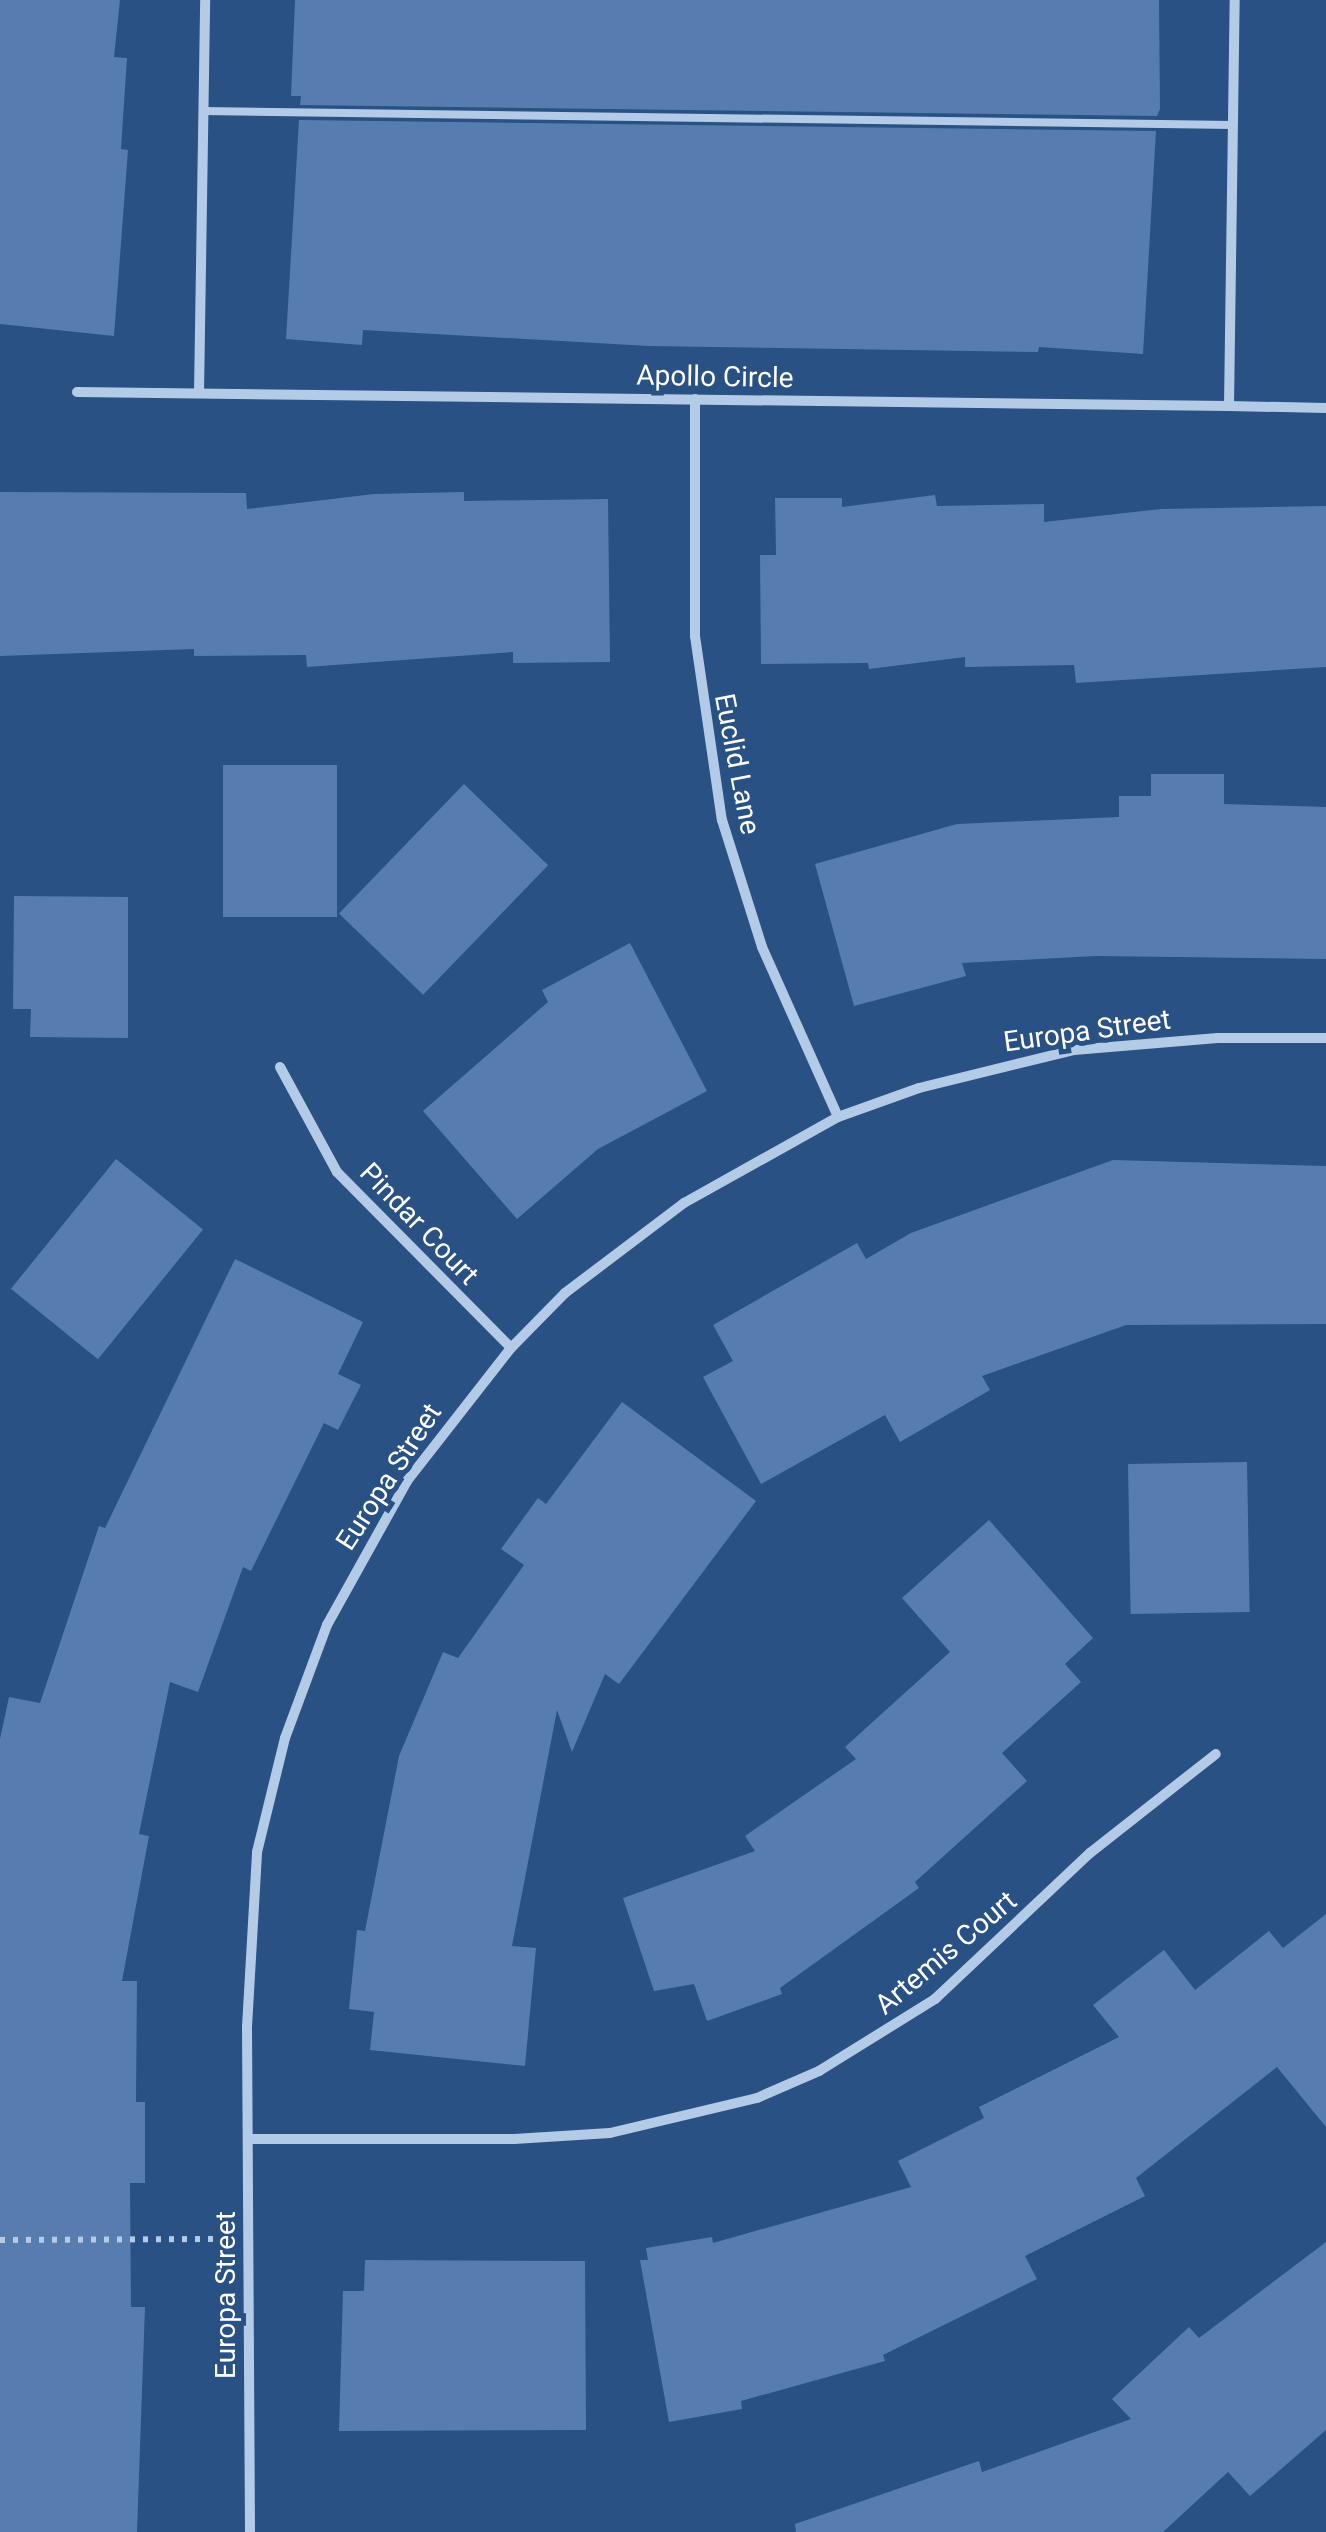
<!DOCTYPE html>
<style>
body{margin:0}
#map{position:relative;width:1326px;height:2532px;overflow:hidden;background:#295184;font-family:Roboto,sans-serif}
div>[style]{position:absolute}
.building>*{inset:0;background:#567dad;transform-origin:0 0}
.path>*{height:6px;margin-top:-3px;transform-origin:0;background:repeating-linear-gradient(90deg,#b3cbe7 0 5px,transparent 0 13px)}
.service>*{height:8px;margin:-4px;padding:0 4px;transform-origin:4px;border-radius:4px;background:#b3cbe7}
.minor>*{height:10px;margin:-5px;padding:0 5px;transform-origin:5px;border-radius:5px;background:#b3cbe7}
span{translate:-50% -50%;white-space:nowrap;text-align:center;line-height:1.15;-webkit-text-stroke:10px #295184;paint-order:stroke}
.street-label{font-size:28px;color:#fff}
</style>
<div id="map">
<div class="building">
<div style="clip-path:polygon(0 0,120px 0,114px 57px,127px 58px,121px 149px,128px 150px,114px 336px,0 324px)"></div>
<div style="clip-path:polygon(295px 0,1159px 0,1160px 109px,1157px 116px,300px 105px,301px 96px,291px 96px)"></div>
<div style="clip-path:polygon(299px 120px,1156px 131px,1143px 354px,1039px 347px,1038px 352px,649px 346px,363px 330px,362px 345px,286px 339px)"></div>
<div style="clip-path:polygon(0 492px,246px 493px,247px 509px,374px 494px,464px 492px,464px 501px,608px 499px,610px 662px,513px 663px,513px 652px,307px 667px,306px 655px,194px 656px,194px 649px,0 656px)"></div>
<div style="clip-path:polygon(935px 495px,937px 506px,1044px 504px,1044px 522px,1161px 509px,1326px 506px,1326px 667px,1076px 683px,1074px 665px,965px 667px,965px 657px,869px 669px,868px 663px,761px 664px,760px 555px,776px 555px,775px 498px,842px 498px,842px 507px)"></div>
<div style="left:337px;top:765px;width:152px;height:114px;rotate:90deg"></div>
<div style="clip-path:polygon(1151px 774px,1224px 774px,1224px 804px,1326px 807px,1326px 959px,1096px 956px,962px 963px,966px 976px,854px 1006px,815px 864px,957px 824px,1119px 817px,1119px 796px,1151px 796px)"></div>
<div style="left:464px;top:784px;width:117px;height:180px;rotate:44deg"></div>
<div style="clip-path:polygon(14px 896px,128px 897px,128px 1038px,30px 1037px,31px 1009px,13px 1009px)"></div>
<div style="clip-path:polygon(630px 943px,707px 1091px,598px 1149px,517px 1219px,423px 1111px,548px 1002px,542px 990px)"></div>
<div style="left:116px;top:1159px;width:112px;height:167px;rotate:39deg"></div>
<div style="clip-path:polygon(1113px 1160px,1326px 1166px,1326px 1324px,1126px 1325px,982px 1376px,990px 1390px,900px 1442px,885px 1415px,761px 1484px,703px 1377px,733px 1361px,713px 1325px,857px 1243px,866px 1259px,911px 1233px)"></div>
<div style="clip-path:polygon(235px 1259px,363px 1322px,338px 1374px,361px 1385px,338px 1430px,324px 1423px,251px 1571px,243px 1567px,198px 1692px,170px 1682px,139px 1834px,149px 1836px,122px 1981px,137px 1981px,136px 2102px,145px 2102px,145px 2183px,130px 2183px,131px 2307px,145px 2307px,137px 2532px,0 2532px,0 1739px,9px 1697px,40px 1703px,99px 1526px,105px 1528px)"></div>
<div style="clip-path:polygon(622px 1402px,756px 1501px,619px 1684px,605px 1674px,572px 1752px,557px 1710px,512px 1946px,536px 1948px,525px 2066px,370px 2050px,374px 2012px,349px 2009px,357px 1930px,365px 1931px,399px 1756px,443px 1652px,458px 1658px,524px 1565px,501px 1549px,538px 1498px,546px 1504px)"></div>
<div style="left:1247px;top:1462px;width:150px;height:119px;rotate:89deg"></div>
<div style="clip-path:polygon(989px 1520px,1093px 1638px,1065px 1664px,1081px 1682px,1002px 1753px,1027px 1781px,915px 1882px,919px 1888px,780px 1988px,782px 1994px,707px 2021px,694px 1984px,654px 1991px,623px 1898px,755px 1851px,745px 1836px,856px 1759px,845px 1747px,950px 1652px,902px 1598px)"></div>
<div style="clip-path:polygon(1326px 1914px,1326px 2127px,1277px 2067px,1136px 2178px,1145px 2196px,1025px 2256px,1037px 2279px,883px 2355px,885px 2361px,741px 2401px,742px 2409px,669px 2422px,640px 2260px,648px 2260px,646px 2248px,712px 2237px,713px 2243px,911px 2187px,898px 2161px,984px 2118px,979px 2107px,1119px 2037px,1093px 2005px,1164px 1950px,1195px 1990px,1269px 1931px,1283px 1948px)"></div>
<div style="clip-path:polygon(1326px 2242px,1326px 2430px,1250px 2496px,1228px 2472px,1163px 2532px,796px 2532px,795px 2524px,979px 2461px,982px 2472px,1131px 2419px,1112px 2399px,1189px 2327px,1199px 2338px)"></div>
<div style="clip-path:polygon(365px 2260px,585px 2261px,586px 2430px,339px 2431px,343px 2291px,364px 2291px)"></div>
</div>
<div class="path">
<div style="left:0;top:2240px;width:213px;rotate:-0.3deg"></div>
</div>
<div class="service">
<div style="left:203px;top:111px;width:1030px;rotate:0.78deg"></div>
</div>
<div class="minor">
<div style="left:77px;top:392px;width:1152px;rotate:0.7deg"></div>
<div style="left:1229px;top:406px;width:406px;rotate:-89.2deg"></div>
<div style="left:199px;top:393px;width:393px;rotate:-89.1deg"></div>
<div style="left:695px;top:399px;width:237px;rotate:90deg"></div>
<div style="left:695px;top:636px;width:186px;rotate:81.7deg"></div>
<div style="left:722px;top:820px;width:133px;rotate:72.5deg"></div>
<div style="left:762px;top:947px;width:186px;rotate:65.9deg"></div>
<div style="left:1229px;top:406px;width:97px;rotate:1.2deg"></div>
<div style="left:280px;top:1067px;width:119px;rotate:61.5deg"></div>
<div style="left:337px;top:1172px;width:247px;rotate:45.3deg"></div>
<div style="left:249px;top:2139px;width:265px"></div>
<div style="left:514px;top:2139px;width:96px;rotate:-3.6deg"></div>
<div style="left:610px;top:2133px;width:151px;rotate:-13.4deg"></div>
<div style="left:757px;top:2098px;width:68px;rotate:-23.5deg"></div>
<div style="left:819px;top:2071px;width:137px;rotate:-31.8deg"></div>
<div style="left:935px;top:1999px;width:213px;rotate:-43.3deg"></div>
<div style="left:1090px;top:1853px;width:160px;rotate:-38.2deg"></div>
<div style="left:250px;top:2532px;width:505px;rotate:-90.34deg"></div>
<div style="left:247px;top:2027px;width:175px;rotate:-86.7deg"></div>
<div style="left:257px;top:1852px;width:117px;rotate:-76.2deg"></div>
<div style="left:285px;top:1738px;width:121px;rotate:-69.6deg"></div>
<div style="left:327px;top:1625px;width:165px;rotate:-60.9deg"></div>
<div style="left:407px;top:1481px;width:169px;rotate:-52deg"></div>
<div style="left:511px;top:1348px;width:77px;rotate:-45.5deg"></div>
<div style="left:565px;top:1293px;width:149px;rotate:-37.1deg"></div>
<div style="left:684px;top:1203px;width:176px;rotate:-29.2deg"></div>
<div style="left:838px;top:1117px;width:86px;rotate:-19.7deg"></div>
<div style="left:919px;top:1088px;width:160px;rotate:-13.8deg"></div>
<div style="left:1074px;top:1050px;width:144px;rotate:-4.8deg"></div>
<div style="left:1217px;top:1038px;width:109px"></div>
</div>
<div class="street-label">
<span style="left:715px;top:377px;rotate:1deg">Apollo Circle</span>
<span style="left:737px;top:764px;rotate:79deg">Euclid Lane</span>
<span style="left:1087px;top:1031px;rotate:-8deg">Europa Street</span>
<span style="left:419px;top:1224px;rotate:46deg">Pindar Court</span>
<span style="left:389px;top:1477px;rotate:-57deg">Europa Street</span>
<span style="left:946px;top:1953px;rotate:-40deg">Artemis Court</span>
<span style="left:226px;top:2295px;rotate:-90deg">Europa Street</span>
</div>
</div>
